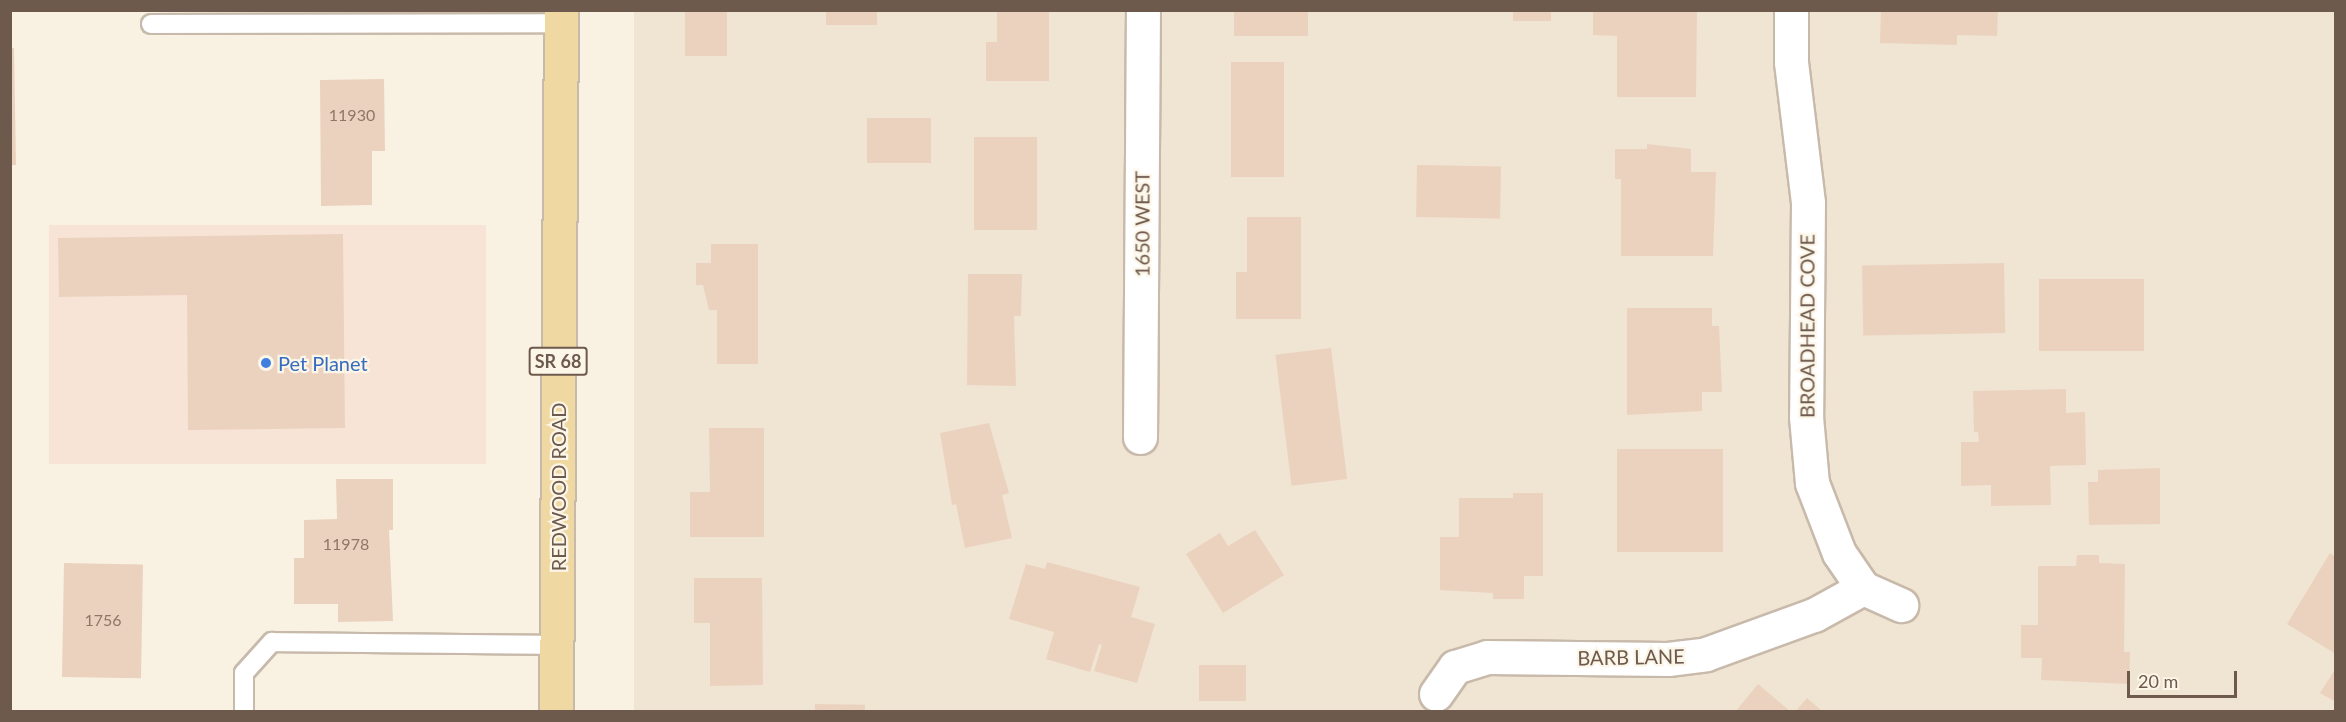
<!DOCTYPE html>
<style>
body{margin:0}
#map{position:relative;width:2346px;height:722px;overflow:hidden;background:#f9f2e3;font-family:Lato,sans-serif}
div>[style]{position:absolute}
.residential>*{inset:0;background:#f0e4d2;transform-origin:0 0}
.commercial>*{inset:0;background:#f8e3d7;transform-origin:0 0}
.building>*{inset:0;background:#ebd2be;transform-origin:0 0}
.roads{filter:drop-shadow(2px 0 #c8baab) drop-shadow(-2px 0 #c8baab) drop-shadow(0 2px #c8baab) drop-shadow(0 -2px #c8baab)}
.service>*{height:18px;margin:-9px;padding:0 9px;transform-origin:9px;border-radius:9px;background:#fff}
.minor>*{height:33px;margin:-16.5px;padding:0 16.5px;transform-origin:16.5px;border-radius:16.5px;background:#fff}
.primary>*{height:33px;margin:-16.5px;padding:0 16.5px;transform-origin:16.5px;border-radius:16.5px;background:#f0d8a2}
.dots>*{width:16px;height:16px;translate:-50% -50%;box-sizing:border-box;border:3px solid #fcf6e8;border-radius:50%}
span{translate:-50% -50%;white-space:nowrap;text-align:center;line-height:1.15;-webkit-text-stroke:4.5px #fcf6e8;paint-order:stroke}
.number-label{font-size:16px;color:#8d7868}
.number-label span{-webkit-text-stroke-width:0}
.shield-label span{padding:2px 4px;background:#fcf6e8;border:2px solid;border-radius:4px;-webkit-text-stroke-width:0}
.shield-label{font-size:18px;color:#6e5a4c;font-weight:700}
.street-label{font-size:20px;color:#6e5a4c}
.shop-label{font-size:20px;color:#366cbe}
.left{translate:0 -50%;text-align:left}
.frame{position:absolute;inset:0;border:12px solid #6e5a4c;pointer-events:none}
.scale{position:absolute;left:2127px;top:671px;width:110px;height:27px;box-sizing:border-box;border:3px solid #6e5a4c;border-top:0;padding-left:8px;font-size:18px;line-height:21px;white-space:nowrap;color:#6e5a4c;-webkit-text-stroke:4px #fcf6e8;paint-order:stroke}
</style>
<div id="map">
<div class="residential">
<div style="left:634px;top:11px;width:1701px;height:701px"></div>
</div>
<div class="commercial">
<div style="left:486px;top:225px;width:239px;height:437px;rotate:90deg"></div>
</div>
<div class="building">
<div style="left:685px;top:10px;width:42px;height:46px"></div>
<div style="left:826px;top:10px;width:51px;height:15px"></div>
<div style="clip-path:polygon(997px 10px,1049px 10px,1049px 81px,986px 81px,986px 42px,997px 42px)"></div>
<div style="left:1234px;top:10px;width:74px;height:26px"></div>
<div style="left:1513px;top:10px;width:38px;height:11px"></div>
<div style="clip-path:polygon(1593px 10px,1697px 10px,1696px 97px,1617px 97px,1617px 36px,1593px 35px)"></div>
<div style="clip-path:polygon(1881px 10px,1998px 10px,1997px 36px,1957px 35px,1957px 45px,1880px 43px)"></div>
<div style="clip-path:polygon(10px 48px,14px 48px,16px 165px,10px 165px)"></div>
<div style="left:1231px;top:62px;width:53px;height:115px"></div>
<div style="clip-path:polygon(384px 79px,385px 151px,372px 151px,372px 205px,321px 206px,320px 80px)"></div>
<div style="left:867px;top:118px;width:64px;height:45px"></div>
<div style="left:974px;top:137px;width:63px;height:93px"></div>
<div style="clip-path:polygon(1647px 144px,1691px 149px,1691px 172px,1716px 172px,1713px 256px,1621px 256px,1621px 179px,1615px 179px,1615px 149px,1647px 149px)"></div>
<div style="left:1417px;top:165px;width:84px;height:52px;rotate:1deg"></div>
<div style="clip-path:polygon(1247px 217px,1301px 217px,1301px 319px,1236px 319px,1236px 272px,1247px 272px)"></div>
<div style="clip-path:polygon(343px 234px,345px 428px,188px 430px,187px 295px,59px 297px,58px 238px)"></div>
<div style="clip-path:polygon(711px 244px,758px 244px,758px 364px,717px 364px,717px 310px,709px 310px,703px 285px,696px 285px,696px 263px,711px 263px)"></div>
<div style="left:2004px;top:263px;width:70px;height:142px;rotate:89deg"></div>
<div style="clip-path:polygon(968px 274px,1022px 274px,1021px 316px,1014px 316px,1016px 386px,967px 385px)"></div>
<div style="left:2144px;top:279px;width:72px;height:105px;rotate:90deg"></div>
<div style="clip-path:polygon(1627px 308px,1712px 308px,1712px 326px,1719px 326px,1722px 392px,1702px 392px,1702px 411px,1627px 415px)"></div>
<div style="left:1331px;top:348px;width:132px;height:56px;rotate:83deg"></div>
<div style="clip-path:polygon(2066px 389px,2066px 413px,2085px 412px,2086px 465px,2050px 466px,2051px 505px,1991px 506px,1991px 485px,1961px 486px,1961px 442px,1979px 442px,1978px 432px,1974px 432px,1973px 391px)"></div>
<div style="clip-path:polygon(989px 423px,1009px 493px,1002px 495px,1012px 538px,965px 548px,956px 504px,952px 505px,940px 433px)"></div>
<div style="clip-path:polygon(709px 428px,764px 428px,764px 537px,690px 537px,690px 492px,710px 492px)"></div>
<div style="left:1617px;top:449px;width:106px;height:103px"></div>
<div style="clip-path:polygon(2160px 468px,2160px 524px,2089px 525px,2088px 482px,2098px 482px,2098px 470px)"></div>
<div style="clip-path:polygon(336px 479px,393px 479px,393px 530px,389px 530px,393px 621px,338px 622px,338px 604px,294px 604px,294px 558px,304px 558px,304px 520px,337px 519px)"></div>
<div style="clip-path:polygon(1513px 493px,1543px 493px,1543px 576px,1524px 576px,1524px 599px,1493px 599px,1493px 593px,1440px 590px,1440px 537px,1459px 537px,1459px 498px,1513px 498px)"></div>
<div style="clip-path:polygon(1255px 530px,1284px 575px,1223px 613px,1186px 554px,1220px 533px,1228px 546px)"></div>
<div style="clip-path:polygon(2330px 553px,2336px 557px,2336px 654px,2287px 624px)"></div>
<div style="clip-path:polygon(2077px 555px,2099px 555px,2099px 563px,2125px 564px,2124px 652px,2130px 652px,2129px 684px,2041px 680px,2042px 658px,2021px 658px,2021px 625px,2038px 625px,2038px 566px,2076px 566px)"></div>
<div style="clip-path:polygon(1047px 562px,1140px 587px,1131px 617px,1155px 624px,1137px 683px,1094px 671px,1102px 645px,1099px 644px,1090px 672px,1046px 659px,1054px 632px,1009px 619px,1026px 564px,1045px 569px)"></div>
<div style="left:64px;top:563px;width:79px;height:114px;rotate:1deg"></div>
<div style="clip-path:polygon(694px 578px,762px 578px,763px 685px,710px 686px,710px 623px,694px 623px)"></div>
<div style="left:1199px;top:665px;width:47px;height:36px"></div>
<div style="clip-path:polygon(2336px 668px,2336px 702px,2320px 693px)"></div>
<div style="clip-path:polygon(1758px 684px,1791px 712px,1735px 712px)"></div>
<div style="clip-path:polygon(1807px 698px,1823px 712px,1795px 712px)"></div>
<div style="left:815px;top:704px;width:50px;height:8px;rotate:1deg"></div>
</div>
<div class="roads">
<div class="service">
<div style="left:151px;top:24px;width:410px;rotate:-0.1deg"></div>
<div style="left:244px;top:712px;width:39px;rotate:-90deg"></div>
<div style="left:244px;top:673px;width:42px;rotate:-47.9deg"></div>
<div style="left:272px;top:642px;width:285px;rotate:0.6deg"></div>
</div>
<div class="minor">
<div style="left:1791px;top:10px;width:52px;rotate:90deg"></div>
<div style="left:1791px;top:62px;width:142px;rotate:83.1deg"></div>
<div style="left:1808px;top:203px;width:214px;rotate:90.5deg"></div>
<div style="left:1806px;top:417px;width:66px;rotate:84.8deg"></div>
<div style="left:1812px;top:483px;width:75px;rotate:68.9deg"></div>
<div style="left:1839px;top:553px;width:42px;rotate:55.6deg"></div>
<div style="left:1863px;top:588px;width:42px;rotate:24.1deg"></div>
<div style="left:1140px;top:437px;width:427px;rotate:-89.6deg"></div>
<div style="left:1436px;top:694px;width:33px;rotate:-55deg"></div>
<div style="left:1455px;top:667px;width:34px;rotate:-17deg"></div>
<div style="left:1487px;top:657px;width:181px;rotate:0.6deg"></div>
<div style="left:1668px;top:659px;width:38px;rotate:-7deg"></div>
<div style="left:1706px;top:654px;width:115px;rotate:-19.9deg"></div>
<div style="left:1814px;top:615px;width:56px;rotate:-28.9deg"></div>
</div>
<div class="primary">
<div style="left:556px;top:712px;width:702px;rotate:-89.59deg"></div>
</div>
</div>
<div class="dots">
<div style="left:266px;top:363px;background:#3f7fe0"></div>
</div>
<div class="number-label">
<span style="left:352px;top:115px">11930</span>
<span style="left:346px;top:544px">11978</span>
<span style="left:103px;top:620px">1756</span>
</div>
<div class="shield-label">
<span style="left:558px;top:361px">SR 68</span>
</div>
<div class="street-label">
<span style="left:1142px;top:224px;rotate:-90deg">1650 WEST</span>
<span style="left:1807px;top:326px;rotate:-90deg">BROADHEAD COVE</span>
<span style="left:558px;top:487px;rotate:-90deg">REDWOOD ROAD</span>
<span style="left:1631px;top:657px;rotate:-1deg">BARB LANE</span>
</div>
<div class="shop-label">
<span class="left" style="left:278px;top:363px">Pet Planet</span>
</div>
<div class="frame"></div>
<div class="scale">20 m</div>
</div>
